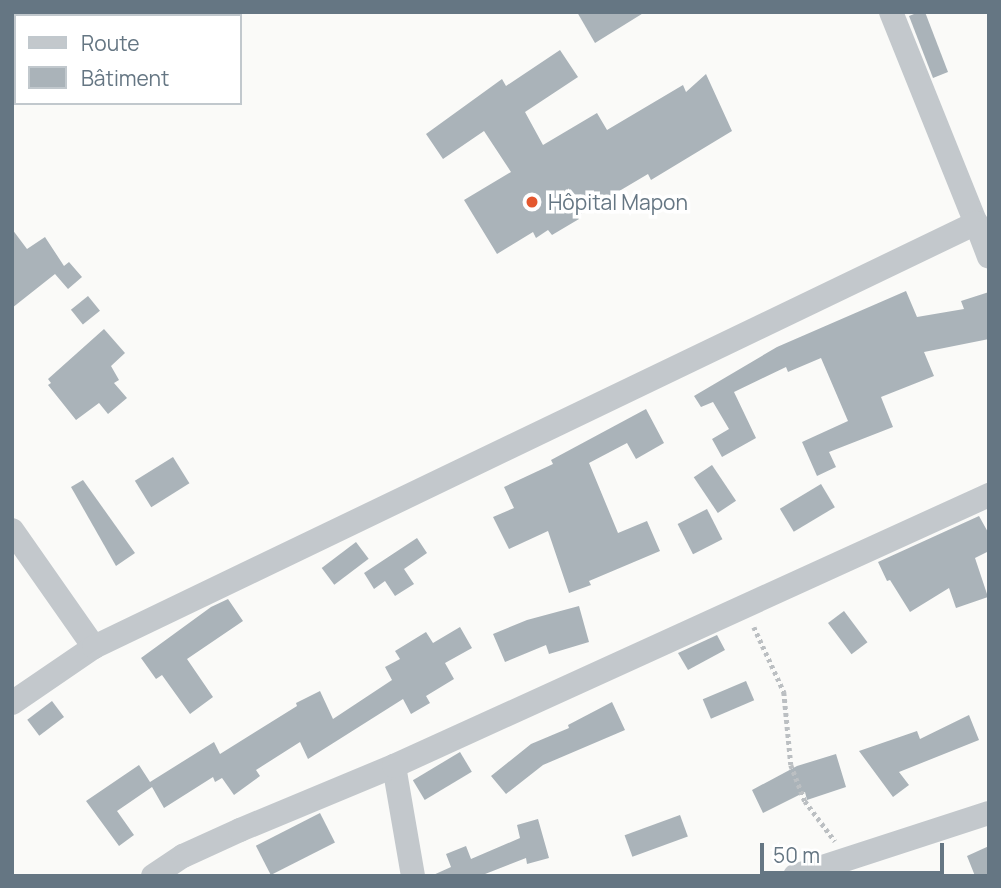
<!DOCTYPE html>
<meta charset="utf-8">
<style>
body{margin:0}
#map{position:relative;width:1001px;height:888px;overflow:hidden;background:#fafaf8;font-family:Manrope,sans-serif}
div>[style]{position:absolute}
.building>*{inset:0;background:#aab3b9;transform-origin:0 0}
.path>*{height:4.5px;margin-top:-2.25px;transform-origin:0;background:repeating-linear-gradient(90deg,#bbbfc2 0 3.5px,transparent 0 7px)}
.minor>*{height:24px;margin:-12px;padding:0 12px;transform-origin:12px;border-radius:12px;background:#c3c8cc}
.dots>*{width:19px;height:19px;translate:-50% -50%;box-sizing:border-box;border:4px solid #fff;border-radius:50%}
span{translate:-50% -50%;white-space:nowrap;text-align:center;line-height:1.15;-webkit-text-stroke:7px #fff;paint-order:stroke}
.poi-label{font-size:21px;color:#657683}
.left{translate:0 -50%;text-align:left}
.frame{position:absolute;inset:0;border:14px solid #657683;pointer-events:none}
.legend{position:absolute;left:14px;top:14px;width:228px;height:91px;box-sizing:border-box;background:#fff;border:2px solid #c1c8cd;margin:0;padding:9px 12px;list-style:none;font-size:21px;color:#657683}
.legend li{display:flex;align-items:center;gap:14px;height:35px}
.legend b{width:35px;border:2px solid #c1c8cd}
.scale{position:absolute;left:760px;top:843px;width:184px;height:32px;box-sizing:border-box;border:4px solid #657683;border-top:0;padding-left:9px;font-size:21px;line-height:24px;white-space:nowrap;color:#657683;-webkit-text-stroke:5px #fff;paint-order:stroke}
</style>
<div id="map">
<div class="building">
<div style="clip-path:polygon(577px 12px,645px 12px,595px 43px)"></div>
<div style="clip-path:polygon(919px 12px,925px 12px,948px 72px,933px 78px,909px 16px)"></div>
<div style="clip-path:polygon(560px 50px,578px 77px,525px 112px,543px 145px,597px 113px,607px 130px,683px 85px,686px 92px,706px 74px,732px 131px,651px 180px,648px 174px,577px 216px,579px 219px,552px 235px,548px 230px,536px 238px,533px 232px,497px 254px,464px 200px,511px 172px,484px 131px,443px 159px,426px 134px,502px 79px,506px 86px)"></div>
<div style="clip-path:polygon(12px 229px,27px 249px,45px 237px,64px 266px,69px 262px,82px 277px,68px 289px,55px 274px,12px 308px)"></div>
<div style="clip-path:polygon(906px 291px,917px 317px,964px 309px,961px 301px,989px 292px,989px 339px,924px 352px,934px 376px,881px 397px,893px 427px,829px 452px,836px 467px,817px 476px,802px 442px,848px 421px,821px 358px,788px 372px,786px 367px,734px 392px,756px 438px,722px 457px,712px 439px,729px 429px,713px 402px,701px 407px,694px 396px,777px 347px)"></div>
<div style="left:88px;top:296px;width:19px;height:22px;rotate:51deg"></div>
<div style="clip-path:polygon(104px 329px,125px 353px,111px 366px,119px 380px,114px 383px,127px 398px,108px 414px,99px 403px,76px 420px,48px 385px,51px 383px,48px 379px)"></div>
<div style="clip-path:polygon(646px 409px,664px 443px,636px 459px,627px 443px,589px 463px,618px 533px,647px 521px,660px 551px,589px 581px,591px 585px,569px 593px,548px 531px,509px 549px,493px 517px,514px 508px,504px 487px,553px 464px,551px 460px)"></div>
<div style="left:173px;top:457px;width:31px;height:45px;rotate:58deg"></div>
<div style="left:712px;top:465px;width:43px;height:22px;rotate:56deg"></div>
<div style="clip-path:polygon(83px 480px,135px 553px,116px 566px,71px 487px)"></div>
<div style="left:821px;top:484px;width:27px;height:48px;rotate:59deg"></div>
<div style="left:707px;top:509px;width:34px;height:33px;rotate:63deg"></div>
<div style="clip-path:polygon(979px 516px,989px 534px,989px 551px,975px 558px,988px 597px,956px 608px,949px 588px,910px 612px,890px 580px,887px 581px,878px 562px)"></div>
<div style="clip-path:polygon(417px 538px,427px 553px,404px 569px,414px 584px,395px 596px,385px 581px,374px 589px,364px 573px)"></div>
<div style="left:356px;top:542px;width:21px;height:43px;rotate:53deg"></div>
<div style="clip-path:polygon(228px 599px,243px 621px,187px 659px,213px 697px,190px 714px,162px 675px,156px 679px,141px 658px,211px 607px)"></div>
<div style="clip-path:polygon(579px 606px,589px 642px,549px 654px,546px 645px,505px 662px,493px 634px,527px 620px)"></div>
<div style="left:844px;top:611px;width:39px;height:20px;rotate:53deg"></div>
<div style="clip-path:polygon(460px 627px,472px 648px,445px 663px,454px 679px,426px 696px,430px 703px,411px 714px,403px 699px,308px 759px,300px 742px,256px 770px,260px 776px,234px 795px,222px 778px,215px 782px,213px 777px,164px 808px,152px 787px,117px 811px,134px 835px,119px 846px,86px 801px,139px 765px,150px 782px,214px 742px,220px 754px,297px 706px,296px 703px,320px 691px,333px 719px,392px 680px,385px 667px,400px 659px,395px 651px,426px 632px,433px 643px)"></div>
<div style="clip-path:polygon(717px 635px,725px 650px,688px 670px,678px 653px)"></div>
<div style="left:746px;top:681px;width:21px;height:47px;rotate:67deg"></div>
<div style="left:52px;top:701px;width:20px;height:31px;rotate:53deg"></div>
<div style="clip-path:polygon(612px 702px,625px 730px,543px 765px,506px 794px,491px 776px,531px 744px,569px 728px,568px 725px)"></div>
<div style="clip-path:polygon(969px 715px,979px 740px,899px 772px,909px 785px,893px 797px,859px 751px,917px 731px,920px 739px)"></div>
<div style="left:460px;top:752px;width:23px;height:55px;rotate:59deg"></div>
<div style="clip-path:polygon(836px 754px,846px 787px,807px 800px,805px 792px,763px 813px,752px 790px,797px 766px)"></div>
<div style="left:320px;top:813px;width:33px;height:72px;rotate:63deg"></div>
<div style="left:680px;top:815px;width:23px;height:59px;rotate:70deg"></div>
<div style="clip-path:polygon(538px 819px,549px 858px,527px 864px,526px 858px,480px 876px,431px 876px,451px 867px,446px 854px,466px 846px,471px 859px,520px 838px,517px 825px)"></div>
<div style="clip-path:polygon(989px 846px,989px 876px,975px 876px,967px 856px)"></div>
</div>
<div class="path">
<div style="left:754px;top:627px;width:72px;rotate:65.2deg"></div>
<div style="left:784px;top:692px;width:73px;rotate:84.5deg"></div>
<div style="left:791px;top:765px;width:39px;rotate:69deg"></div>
<div style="left:805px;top:801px;width:50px;rotate:53.1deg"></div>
</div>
<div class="minor">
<div style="left:891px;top:12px;width:227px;rotate:68.1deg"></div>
<div style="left:12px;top:530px;width:143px;rotate:55deg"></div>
<div style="left:12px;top:703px;width:99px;rotate:-34.3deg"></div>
<div style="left:94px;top:647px;width:979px;rotate:-25.67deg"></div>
<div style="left:976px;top:223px;width:36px;rotate:69deg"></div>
<div style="left:394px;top:766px;width:112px;rotate:80.2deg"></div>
<div style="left:153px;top:876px;width:36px;rotate:-34deg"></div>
<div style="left:183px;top:856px;width:63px;rotate:-24.5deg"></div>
<div style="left:240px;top:830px;width:167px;rotate:-22.6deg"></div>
<div style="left:394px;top:766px;width:654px;rotate:-24.49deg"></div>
<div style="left:795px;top:876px;width:204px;rotate:-18deg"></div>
</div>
<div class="dots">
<div style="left:532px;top:202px;background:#e4572e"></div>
</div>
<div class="poi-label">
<span class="left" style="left:548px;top:202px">Hôpital Mapon</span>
</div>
<div class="frame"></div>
<ul class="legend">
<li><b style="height:9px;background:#c3c8cc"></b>Route</li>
<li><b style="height:19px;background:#aab3b9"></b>Bâtiment</li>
</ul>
<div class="scale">50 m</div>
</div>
